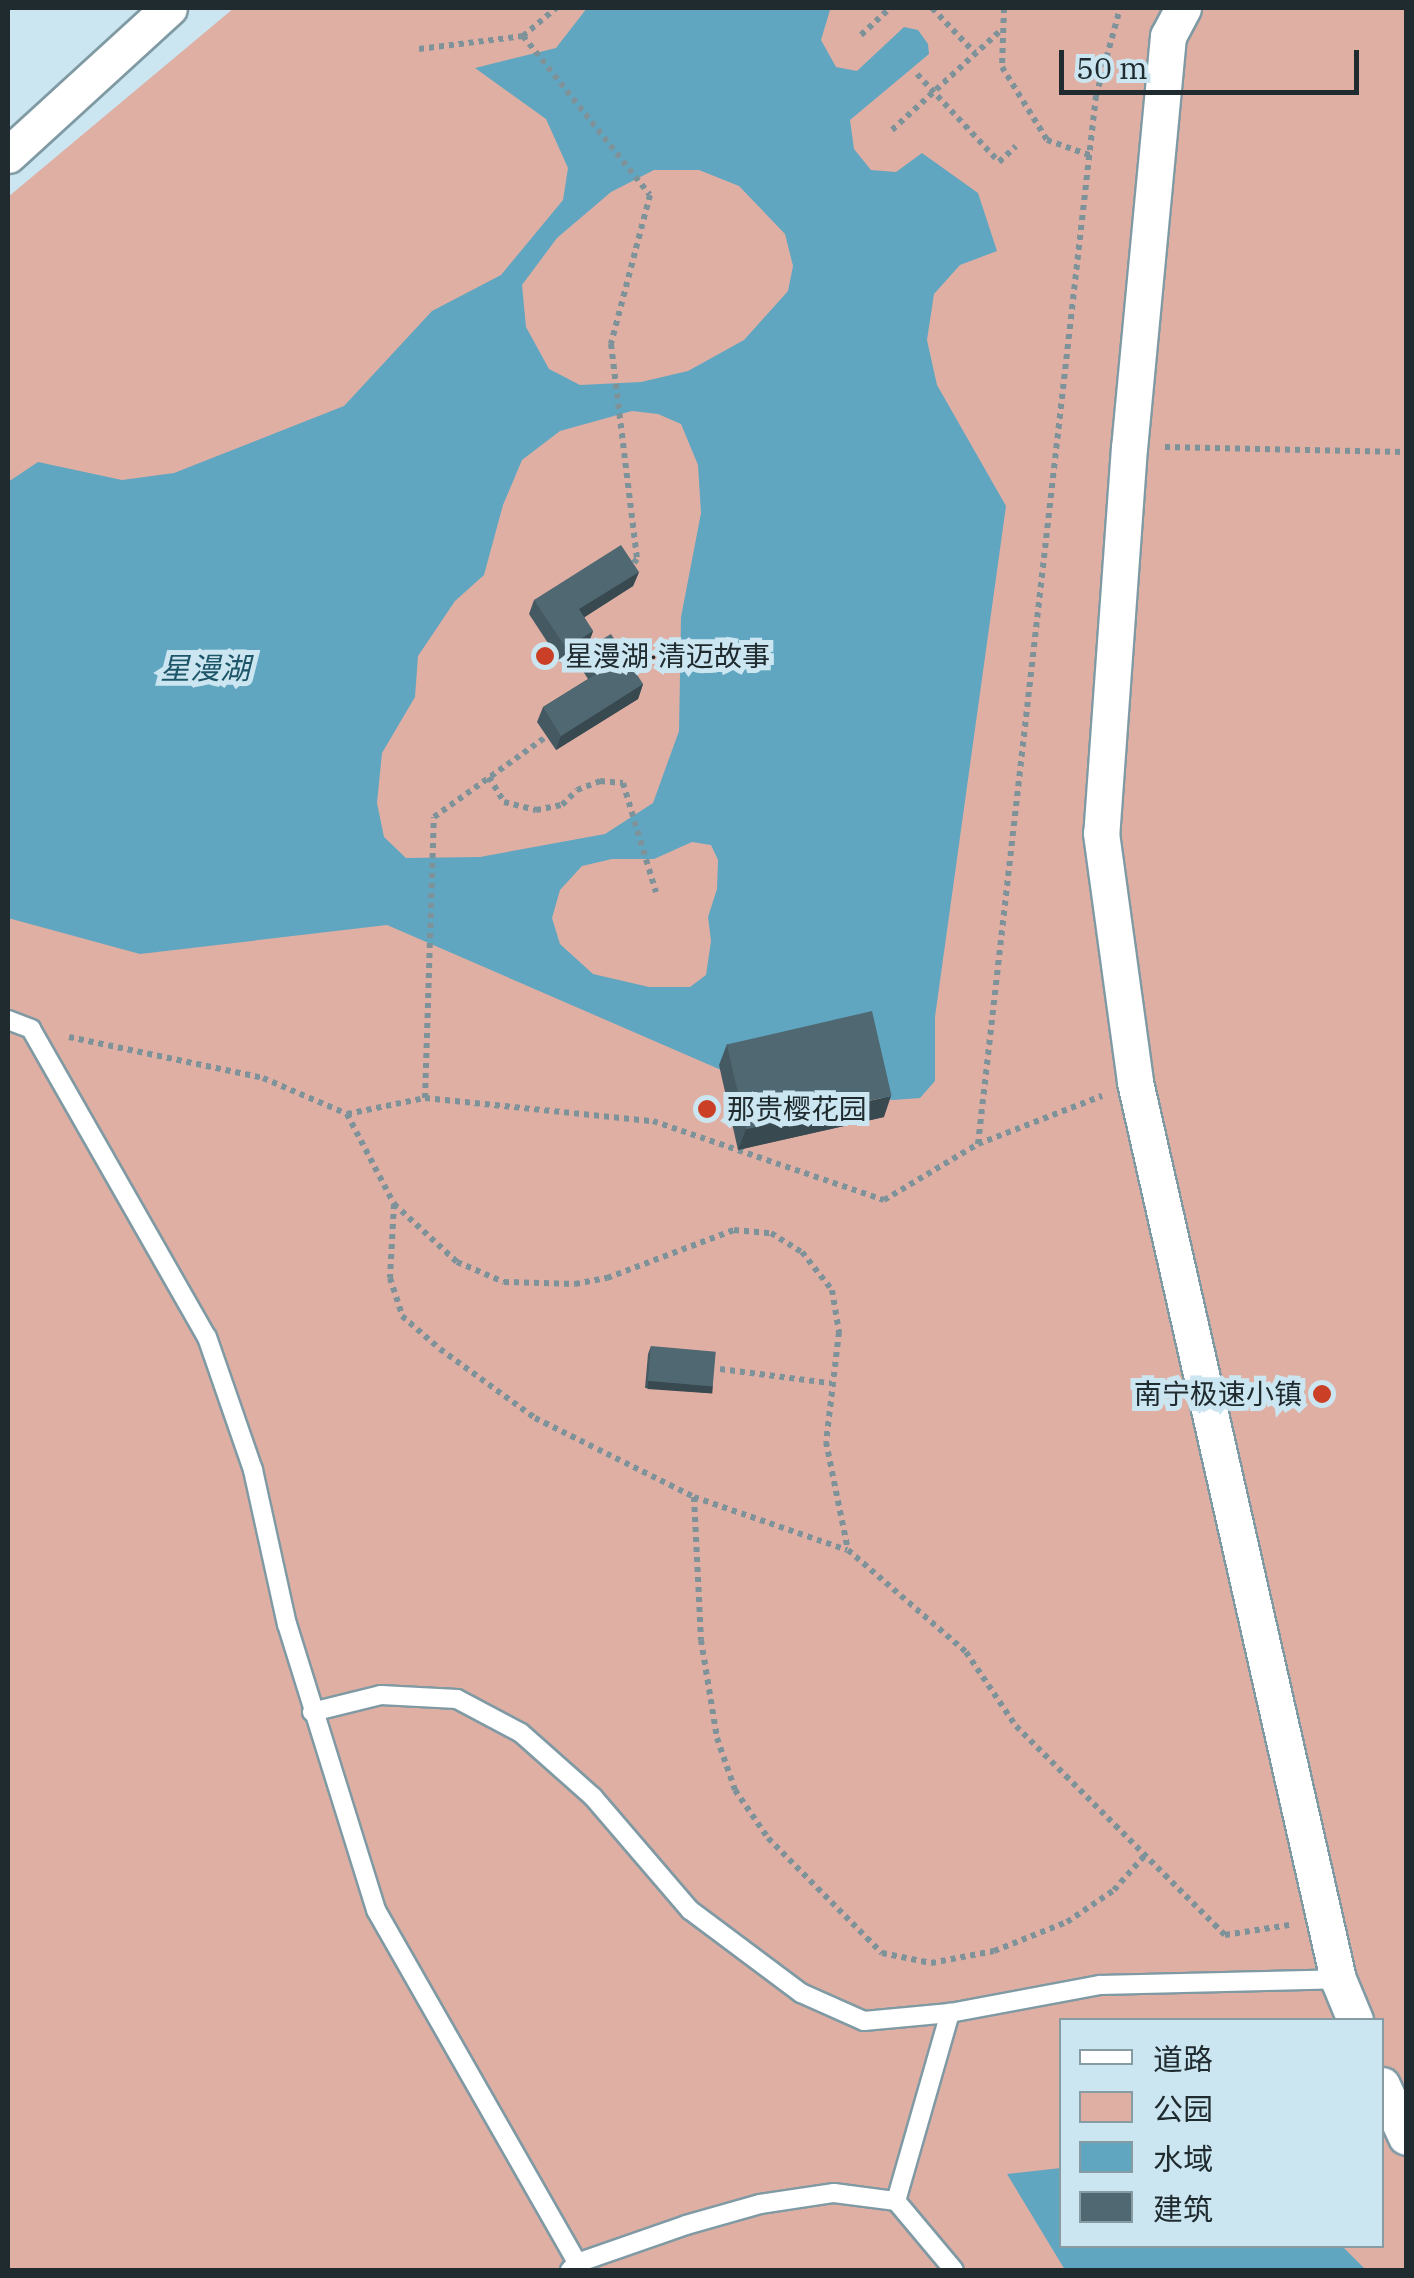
<!DOCTYPE html>
<meta charset="utf-8">
<style>
body{margin:0}
#map{position:relative;width:1414px;height:2278px;overflow:hidden;background:#cbe6f1;font-family:"IBM Plex Serif","Noto Sans SC",serif}
div>[style]{position:absolute}
.green>*{inset:0;background:#dfafa4}
.water>*{inset:0;background:#61a6c0}
.path>*{height:6px;margin-top:-3px;transform-origin:0;background:repeating-linear-gradient(90deg,#7e929a 0 5px,transparent 0 10px)}
.roads{filter:drop-shadow(2px 0 #809aa4) drop-shadow(-2px 0 #809aa4) drop-shadow(0 2px #809aa4) drop-shadow(0 -2px #809aa4)}
.service>*{height:18px;margin:-9px;padding:0 9px;transform-origin:9px;border-radius:9px;background:#fff}
.minor>*{height:35px;margin:-17.5px;padding:0 17.5px;transform-origin:17.5px;border-radius:17.5px;background:#fff}
.wall>*{inset:0;background:#455962}
.shaded-wall>*{inset:0;background:#384950;transform-origin:0 0}
.building>*{inset:0;background:#506872;transform-origin:0 0}
.dots>*{width:28px;height:28px;translate:-50% -50%;box-sizing:border-box;border:5px solid #cbe6f1;border-radius:50%}
span{translate:-50% -50%;white-space:nowrap;text-align:center;line-height:1.15;-webkit-text-stroke:10px #cbe6f1;paint-order:stroke}
.poi-label{font-size:28px;color:#202b2f}
.left{translate:0 -50%;text-align:left}
.right{translate:-100% -50%;text-align:right}
.water-label{font-size:30px;color:#1d5669;font-style:italic}
.frame{position:absolute;inset:0;border:10px solid #202b2f;pointer-events:none}
.legend{position:absolute;left:1059px;top:2018px;width:325px;height:230px;box-sizing:border-box;background:#cbe6f1;border:2px solid #879ba3;margin:0;padding:12px 18px;list-style:none;font-size:30px;color:#202b2f}
.legend li{display:flex;align-items:center;gap:20px;height:50px}
.legend b{width:50px;border:2px solid #879ba3}
.scale{position:absolute;left:1059px;top:50px;width:300px;height:45px;box-sizing:border-box;border:5px solid #202b2f;border-top:0;padding-left:12px;font-size:30px;line-height:35px;white-space:nowrap;color:#202b2f;-webkit-text-stroke:8px #cbe6f1;paint-order:stroke}
</style>
<div id="map">
<div class="green">
<div style="clip-path:polygon(evenodd,234px 8px,1406px 8px,1406px 2270px,8px 2270px,8px 197px,234px 8px,1062px 2020px,1382px 2020px,1382px 2246px,1062px 2246px,1062px 2020px)"></div>
</div>
<div class="water">
<div style="clip-path:polygon(evenodd,587px 8px,835px 8px,830px 10px,821px 40px,836px 67px,857px 71px,904px 27px,918px 30px,928px 44px,929px 54px,850px 120px,854px 149px,871px 170px,896px 172px,922px 153px,978px 193px,997px 251px,960px 265px,934px 294px,927px 340px,937px 385px,1006px 506px,935px 1017px,935px 1081px,920px 1098px,893px 1100px,735px 1076px,387px 925px,140px 954px,8px 918px,8px 482px,38px 462px,122px 480px,174px 473px,344px 406px,432px 311px,501px 275px,563px 200px,568px 168px,546px 119px,475px 68px,556px 48px,587px 8px,654px 170px,699px 170px,739px 186px,785px 234px,793px 266px,788px 291px,744px 340px,688px 371px,641px 382px,580px 385px,549px 369px,526px 327px,522px 285px,557px 238px,611px 192px,654px 170px,587px 8px,632px 411px,658px 414px,681px 424px,698px 465px,701px 513px,681px 617px,679px 731px,653px 803px,605px 834px,480px 857px,406px 858px,384px 837px,377px 803px,382px 753px,415px 697px,418px 656px,455px 601px,484px 575px,503px 505px,522px 460px,560px 431px,632px 411px,587px 8px,692px 842px,711px 845px,718px 860px,717px 889px,708px 917px,711px 941px,706px 975px,690px 987px,649px 987px,593px 974px,560px 944px,552px 918px,560px 890px,582px 866px,612px 859px,654px 859px,692px 842px)"></div>
<div style="clip-path:polygon(1061px 2168px,1062px 2246px,1342px 2246px,1366px 2270px,1065px 2270px,1007px 2174px)"></div>
</div>
<div class="path">
<div style="left:932px;top:8px;width:62px;rotate:46.3deg"></div>
<div style="left:1004px;top:8px;width:59px;rotate:91.9deg"></div>
<div style="left:1002px;top:67px;width:86px;rotate:58.3deg"></div>
<div style="left:1047px;top:140px;width:48px;rotate:19.6deg"></div>
<div style="left:861px;top:35px;width:40px;rotate:-43deg"></div>
<div style="left:523px;top:36px;width:203px;rotate:51.4deg"></div>
<div style="left:650px;top:195px;width:154px;rotate:104.7deg"></div>
<div style="left:611px;top:344px;width:217px;rotate:83.1deg"></div>
<div style="left:637px;top:559px;width:14px;rotate:129deg"></div>
<div style="left:419px;top:49px;width:105px;rotate:-7.1deg"></div>
<div style="left:523px;top:36px;width:43px;rotate:-40.3deg"></div>
<div style="left:917px;top:74px;width:120px;rotate:47deg"></div>
<div style="left:999px;top:162px;width:23px;rotate:-43deg"></div>
<div style="left:892px;top:130px;width:145px;rotate:-42.5deg"></div>
<div style="left:1165px;top:447px;width:241px;rotate:1.2deg"></div>
<div style="left:489px;top:777px;width:29px;rotate:59deg"></div>
<div style="left:504px;top:802px;width:33px;rotate:14deg"></div>
<div style="left:536px;top:810px;width:26px;rotate:-11deg"></div>
<div style="left:562px;top:805px;width:21px;rotate:-45deg"></div>
<div style="left:577px;top:790px;width:25px;rotate:-21deg"></div>
<div style="left:600px;top:781px;width:23px;rotate:5deg"></div>
<div style="left:623px;top:783px;width:114px;rotate:73.2deg"></div>
<div style="left:69px;top:1037px;width:198px;rotate:11.9deg"></div>
<div style="left:263px;top:1078px;width:91px;rotate:23.2deg"></div>
<div style="left:347px;top:1114px;width:80px;rotate:-11.6deg"></div>
<div style="left:425px;top:1098px;width:229px;rotate:5.8deg"></div>
<div style="left:653px;top:1121px;width:244px;rotate:18.9deg"></div>
<div style="left:884px;top:1200px;width:109px;rotate:-30.8deg"></div>
<div style="left:978px;top:1144px;width:1055px;rotate:-83.58deg"></div>
<div style="left:1096px;top:96px;width:91px;rotate:-74.7deg"></div>
<div style="left:425px;top:1098px;width:281px;rotate:-88.2deg"></div>
<div style="left:434px;top:817px;width:139px;rotate:-35.6deg"></div>
<div style="left:347px;top:1114px;width:102px;rotate:62.4deg"></div>
<div style="left:394px;top:1204px;width:86px;rotate:42.6deg"></div>
<div style="left:457px;top:1262px;width:51px;rotate:23.1deg"></div>
<div style="left:504px;top:1282px;width:71px;rotate:1.6deg"></div>
<div style="left:575px;top:1284px;width:33px;rotate:-11deg"></div>
<div style="left:607px;top:1278px;width:136px;rotate:-20.7deg"></div>
<div style="left:734px;top:1230px;width:37px;rotate:5deg"></div>
<div style="left:771px;top:1233px;width:36px;rotate:32deg"></div>
<div style="left:802px;top:1252px;width:48px;rotate:51.7deg"></div>
<div style="left:832px;top:1290px;width:43px;rotate:80.5deg"></div>
<div style="left:839px;top:1332px;width:111px;rotate:96.7deg"></div>
<div style="left:826px;top:1442px;width:110px;rotate:78.5deg"></div>
<div style="left:848px;top:1550px;width:156px;rotate:40.8deg"></div>
<div style="left:966px;top:1652px;width:89px;rotate:56deg"></div>
<div style="left:1016px;top:1726px;width:296px;rotate:45deg"></div>
<div style="left:1225px;top:1935px;width:65px;rotate:-8.9deg"></div>
<div style="left:978px;top:1144px;width:133px;rotate:-21.2deg"></div>
<div style="left:394px;top:1204px;width:74px;rotate:93.1deg"></div>
<div style="left:390px;top:1278px;width:40px;rotate:72deg"></div>
<div style="left:402px;top:1316px;width:50px;rotate:41deg"></div>
<div style="left:440px;top:1349px;width:117px;rotate:36deg"></div>
<div style="left:535px;top:1418px;width:178px;rotate:26.4deg"></div>
<div style="left:694px;top:1497px;width:162px;rotate:19.1deg"></div>
<div style="left:720px;top:1369px;width:111px;rotate:7.3deg"></div>
<div style="left:694px;top:1497px;width:143px;rotate:87.2deg"></div>
<div style="left:701px;top:1640px;width:99px;rotate:80.7deg"></div>
<div style="left:717px;top:1738px;width:55px;rotate:70.9deg"></div>
<div style="left:735px;top:1790px;width:58px;rotate:55.5deg"></div>
<div style="left:768px;top:1838px;width:162px;rotate:45.3deg"></div>
<div style="left:882px;top:1953px;width:50px;rotate:11.5deg"></div>
<div style="left:931px;top:1963px;width:64px;rotate:-10.8deg"></div>
<div style="left:994px;top:1951px;width:79px;rotate:-21.7deg"></div>
<div style="left:1067px;top:1922px;width:57px;rotate:-34.2deg"></div>
<div style="left:1114px;top:1890px;width:48px;rotate:-48.4deg"></div>
</div>
<div class="roads">
<div class="service">
<div style="left:8px;top:1020px;width:25px;rotate:21deg"></div>
<div style="left:31px;top:1029px;width:355px;rotate:60.3deg"></div>
<div style="left:207px;top:1337px;width:141px;rotate:70.9deg"></div>
<div style="left:253px;top:1470px;width:158px;rotate:77.6deg"></div>
<div style="left:287px;top:1624px;width:300px;rotate:72.7deg"></div>
<div style="left:376px;top:1910px;width:406px;rotate:60.3deg"></div>
<div style="left:312px;top:1712px;width:71px;rotate:-13.8deg"></div>
<div style="left:381px;top:1695px;width:76px;rotate:3deg"></div>
<div style="left:457px;top:1699px;width:72px;rotate:28deg"></div>
<div style="left:521px;top:1733px;width:96px;rotate:41.6deg"></div>
<div style="left:593px;top:1797px;width:149px;rotate:49.4deg"></div>
<div style="left:690px;top:1910px;width:139px;rotate:36.8deg"></div>
<div style="left:801px;top:1993px;width:69px;rotate:24deg"></div>
<div style="left:864px;top:2021px;width:86px;rotate:-5.3deg"></div>
<div style="left:950px;top:2013px;width:153px;rotate:-10.6deg"></div>
<div style="left:1100px;top:1985px;width:238px;rotate:-1.4deg"></div>
<div style="left:896px;top:2201px;width:196px;rotate:-74deg"></div>
<div style="left:570px;top:2270px;width:10px;rotate:-45deg"></div>
<div style="left:577px;top:2263px;width:115px;rotate:-19.2deg"></div>
<div style="left:686px;top:2225px;width:77px;rotate:-15.8deg"></div>
<div style="left:760px;top:2204px;width:75px;rotate:-8.5deg"></div>
<div style="left:834px;top:2193px;width:63px;rotate:7.4deg"></div>
<div style="left:896px;top:2201px;width:90px;rotate:50deg"></div>
</div>
<div class="minor">
<div style="left:1183px;top:8px;width:32px;rotate:118deg"></div>
<div style="left:1168px;top:36px;width:413px;rotate:95.4deg"></div>
<div style="left:1129px;top:447px;width:387px;rotate:94.1deg"></div>
<div style="left:1101px;top:833px;width:251px;rotate:82.2deg"></div>
<div style="left:1135px;top:1082px;width:920px;rotate:77.25deg"></div>
<div style="left:1338px;top:1979px;width:44px;rotate:67.5deg"></div>
<div style="left:8px;top:155px;width:218px;rotate:-42.4deg"></div>
<div style="left:1382px;top:2085px;width:57px;rotate:65.2deg"></div>
</div>
</div>
<div class="wall">
<div style="clip-path:polygon(639px 572px,633px 586px,584px 617px,593px 631px,588px 645px,561px 663px,529px 614px,534px 600px)"></div>
<div style="clip-path:polygon(584px 650px,643px 684px,638px 699px,556px 750px,537px 722px,543px 707px,588px 679px,579px 665px)"></div>
<div style="clip-path:polygon(727px 1044px,884px 1117px,738px 1150px,719px 1065px)"></div>
<div style="clip-path:polygon(651px 1346px,711px 1393px,645px 1388px,648px 1354px)"></div>
</div>
<div class="shaded-wall">
<div style="clip-path:polygon(639px 572px,633px 586px,574px 624px,579px 609px)"></div>
<div style="clip-path:polygon(593px 631px,588px 645px,561px 663px,566px 648px)"></div>
<div style="clip-path:polygon(643px 684px,638px 699px,556px 750px,561px 736px)"></div>
<div style="clip-path:polygon(891px 1096px,884px 1117px,738px 1150px,746px 1129px)"></div>
<div style="left:648px;top:1381px;width:65px;height:8px;rotate:4deg"></div>
</div>
<div class="building">
<div style="clip-path:polygon(621px 545px,639px 572px,579px 609px,593px 631px,566px 648px,534px 600px)"></div>
<div style="clip-path:polygon(611px 634px,643px 684px,561px 736px,543px 707px,598px 673px,584px 650px)"></div>
<div style="left:872px;top:1011px;width:87px;height:149px;rotate:77deg"></div>
<div style="left:651px;top:1346px;width:65px;height:35px;rotate:5deg"></div>
</div>
<div class="dots">
<div style="left:545px;top:656px;background:#ca3f25"></div>
<div style="left:707px;top:1109px;background:#ca3f25"></div>
<div style="left:1322px;top:1394px;background:#ca3f25"></div>
</div>
<div class="poi-label">
<span class="left" style="left:565px;top:656px">星漫湖·清迈故事</span>
<span class="left" style="left:727px;top:1109px">那贵樱花园</span>
<span class="right" style="left:1302px;top:1394px">南宁极速小镇</span>
</div>
<div class="water-label">
<span style="left:205px;top:668px">星漫湖</span>
</div>
<div class="frame"></div>
<ul class="legend">
<li><b style="height:12px;background:#fff"></b>道路</li>
<li><b style="height:28px;background:#dfafa4"></b>公园</li>
<li><b style="height:28px;background:#61a6c0"></b>水域</li>
<li><b style="height:28px;background:#506872"></b>建筑</li>
</ul>
<div class="scale">50 m</div>
</div>
